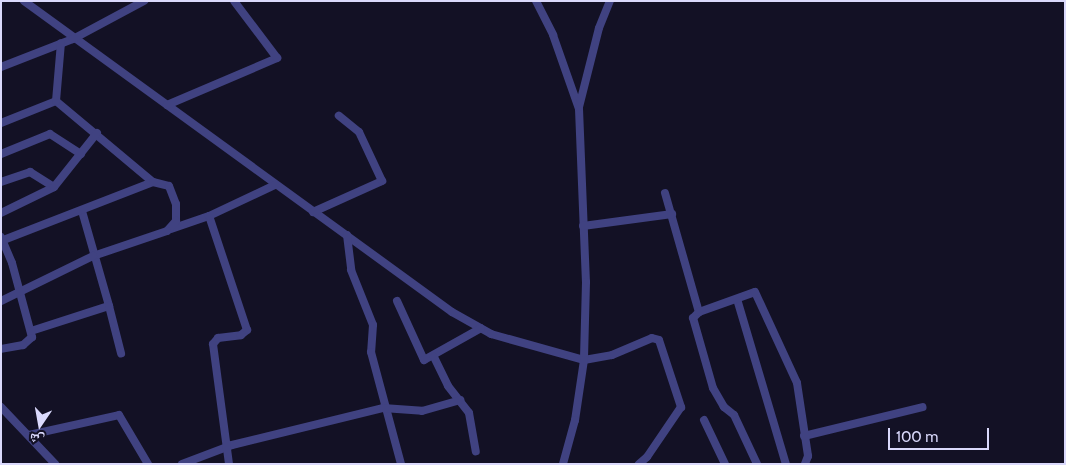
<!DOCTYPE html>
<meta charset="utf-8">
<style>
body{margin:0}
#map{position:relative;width:1066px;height:465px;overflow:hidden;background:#131125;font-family:Cabin,"Noto Naskh Arabic",sans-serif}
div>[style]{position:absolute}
.minor>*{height:8px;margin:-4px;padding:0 4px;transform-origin:4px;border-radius:4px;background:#404281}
span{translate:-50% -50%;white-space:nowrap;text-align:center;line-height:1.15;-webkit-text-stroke:4px #131125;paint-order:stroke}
.frame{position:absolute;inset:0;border:2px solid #dad9fc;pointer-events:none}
.north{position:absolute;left:15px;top:400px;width:50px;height:50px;-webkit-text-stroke:4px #131125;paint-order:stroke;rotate:192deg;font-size:14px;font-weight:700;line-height:20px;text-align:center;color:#dad9fc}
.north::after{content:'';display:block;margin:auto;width:18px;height:22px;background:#dad9fc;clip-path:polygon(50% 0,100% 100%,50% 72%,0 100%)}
.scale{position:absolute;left:888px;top:428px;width:101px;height:22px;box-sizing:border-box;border:2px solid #dad9fc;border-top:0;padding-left:6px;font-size:15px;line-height:18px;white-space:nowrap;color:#dad9fc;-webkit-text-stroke:4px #131125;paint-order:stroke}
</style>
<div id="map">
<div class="minor">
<div style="left:24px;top:1px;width:529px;rotate:36deg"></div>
<div style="left:452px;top:312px;width:45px;rotate:29.4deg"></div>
<div style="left:491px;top:334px;width:97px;rotate:15.6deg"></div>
<div style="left:584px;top:360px;width:28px;rotate:-10deg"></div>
<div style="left:612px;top:355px;width:43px;rotate:-23deg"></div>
<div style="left:652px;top:338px;width:7px;rotate:16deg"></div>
<div style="left:659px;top:340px;width:71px;rotate:71.8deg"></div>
<div style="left:681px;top:407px;width:60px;rotate:124.2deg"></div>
<div style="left:647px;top:457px;width:11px;rotate:139deg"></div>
<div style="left:536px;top:1px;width:38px;rotate:63deg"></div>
<div style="left:553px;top:35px;width:78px;rotate:70.6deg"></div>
<div style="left:579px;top:109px;width:173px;rotate:87.7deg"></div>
<div style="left:586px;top:282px;width:78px;rotate:91.5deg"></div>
<div style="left:584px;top:360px;width:61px;rotate:98.5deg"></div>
<div style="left:575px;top:420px;width:46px;rotate:105.3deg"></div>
<div style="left:1px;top:67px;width:77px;rotate:-21.3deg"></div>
<div style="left:73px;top:39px;width:81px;rotate:-28.2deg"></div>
<div style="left:56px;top:101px;width:126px;rotate:39.9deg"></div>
<div style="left:167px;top:105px;width:120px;rotate:-23.1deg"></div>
<div style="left:277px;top:58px;width:71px;rotate:-127deg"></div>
<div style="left:579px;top:107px;width:81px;rotate:-75.8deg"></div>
<div style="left:599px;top:28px;width:29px;rotate:-68deg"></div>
<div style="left:1px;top:123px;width:59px;rotate:-21.8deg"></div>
<div style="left:56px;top:101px;width:58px;rotate:-85.1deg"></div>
<div style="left:1px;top:154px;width:53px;rotate:-22.2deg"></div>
<div style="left:50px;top:134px;width:37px;rotate:33deg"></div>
<div style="left:1px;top:182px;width:31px;rotate:-19deg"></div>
<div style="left:30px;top:172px;width:28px;rotate:32deg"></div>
<div style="left:665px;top:193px;width:124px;rotate:74.1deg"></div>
<div style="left:82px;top:211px;width:99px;rotate:74.1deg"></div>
<div style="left:313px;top:212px;width:76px;rotate:-24.2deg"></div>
<div style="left:382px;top:181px;width:54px;rotate:-115.1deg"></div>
<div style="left:359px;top:132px;width:26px;rotate:-141deg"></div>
<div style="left:1px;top:213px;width:59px;rotate:-26.1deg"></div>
<div style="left:54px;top:187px;width:69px;rotate:-51.5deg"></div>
<div style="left:583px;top:226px;width:90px;rotate:-7.7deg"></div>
<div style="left:171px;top:229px;width:40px;rotate:-18.9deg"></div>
<div style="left:347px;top:235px;width:35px;rotate:83deg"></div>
<div style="left:351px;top:270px;width:59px;rotate:68.2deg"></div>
<div style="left:373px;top:325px;width:27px;rotate:94deg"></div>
<div style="left:371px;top:352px;width:116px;rotate:75deg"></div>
<div style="left:1px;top:237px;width:28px;rotate:67deg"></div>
<div style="left:12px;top:263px;width:77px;rotate:74.9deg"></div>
<div style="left:32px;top:337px;width:12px;rotate:138deg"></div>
<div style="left:23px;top:345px;width:22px;rotate:170deg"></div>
<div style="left:1px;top:241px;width:163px;rotate:-21.2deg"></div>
<div style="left:153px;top:182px;width:16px;rotate:14deg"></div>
<div style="left:169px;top:186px;width:19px;rotate:69deg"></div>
<div style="left:176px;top:204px;width:17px;rotate:90deg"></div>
<div style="left:176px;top:221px;width:13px;rotate:132deg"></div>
<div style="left:167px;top:231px;width:78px;rotate:161.3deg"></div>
<div style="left:93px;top:256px;width:102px;rotate:153.9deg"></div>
<div style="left:737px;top:299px;width:172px;rotate:73.5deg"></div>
<div style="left:397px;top:301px;width:65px;rotate:65.4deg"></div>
<div style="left:424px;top:360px;width:65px;rotate:-29.3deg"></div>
<div style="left:31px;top:331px;width:82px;rotate:-17.8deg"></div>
<div style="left:109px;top:306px;width:49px;rotate:75.7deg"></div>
<div style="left:434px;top:357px;width:32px;rotate:64deg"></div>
<div style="left:448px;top:386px;width:34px;rotate:52deg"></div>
<div style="left:469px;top:413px;width:39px;rotate:80deg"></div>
<div style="left:1px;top:407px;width:79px;rotate:46.5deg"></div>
<div style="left:704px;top:420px;width:49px;rotate:64.5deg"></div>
<div style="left:29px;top:435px;width:92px;rotate:-12.5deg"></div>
<div style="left:119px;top:415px;width:57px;rotate:59.4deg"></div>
<div style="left:804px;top:436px;width:122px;rotate:-13.7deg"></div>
<div style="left:182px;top:464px;width:53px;rotate:-20.8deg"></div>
<div style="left:232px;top:445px;width:155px;rotate:-13.8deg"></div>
<div style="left:383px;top:408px;width:39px;rotate:4deg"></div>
<div style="left:422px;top:411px;width:40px;rotate:-16deg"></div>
<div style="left:229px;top:464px;width:121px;rotate:-97.6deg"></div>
<div style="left:213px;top:344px;width:8px;rotate:-50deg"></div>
<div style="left:218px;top:338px;width:23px;rotate:-7deg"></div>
<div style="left:241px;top:335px;width:8px;rotate:-40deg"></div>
<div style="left:247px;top:330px;width:120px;rotate:-108.4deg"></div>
<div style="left:209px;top:216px;width:73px;rotate:-25.2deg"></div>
<div style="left:757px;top:464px;width:54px;rotate:-115.1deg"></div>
<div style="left:734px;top:415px;width:13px;rotate:-141deg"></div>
<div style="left:724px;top:407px;width:22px;rotate:-120deg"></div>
<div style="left:713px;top:388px;width:73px;rotate:-105.9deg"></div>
<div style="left:693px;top:318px;width:8px;rotate:-45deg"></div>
<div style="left:699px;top:312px;width:59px;rotate:-19.7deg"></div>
<div style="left:755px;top:292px;width:100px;rotate:65.2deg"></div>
<div style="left:797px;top:383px;width:74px;rotate:81.4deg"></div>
<div style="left:808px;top:456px;width:9px;rotate:111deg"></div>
</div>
<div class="frame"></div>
<div class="north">ش</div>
<div class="scale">100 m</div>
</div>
